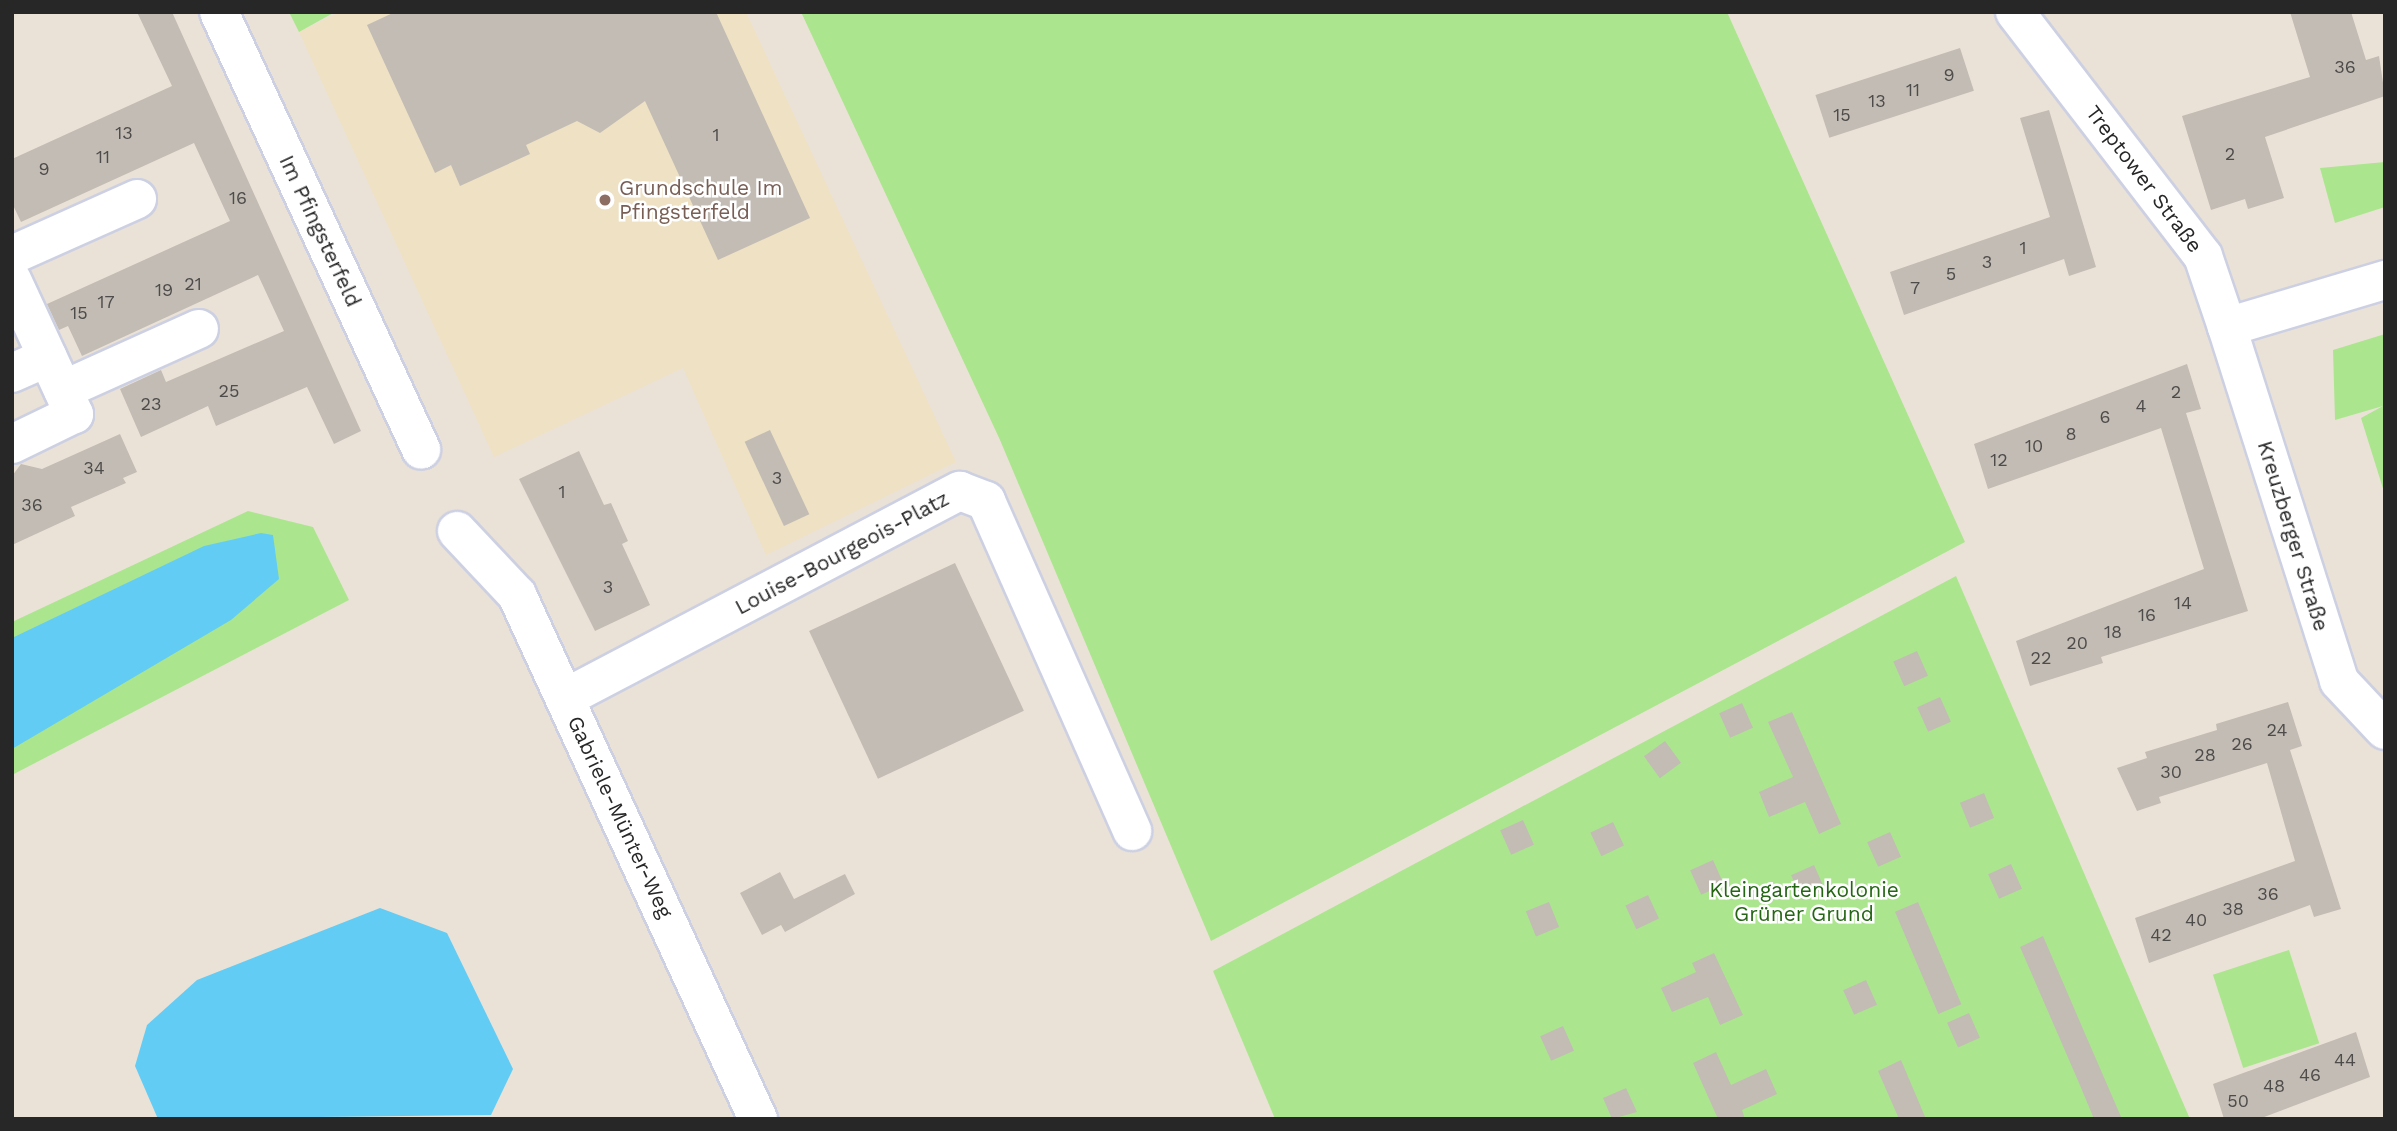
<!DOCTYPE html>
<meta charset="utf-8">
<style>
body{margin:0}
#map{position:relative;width:2397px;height:1131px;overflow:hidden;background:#ebe2d7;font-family:"Work Sans",sans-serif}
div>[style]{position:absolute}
.education>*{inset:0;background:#eee1c4}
.green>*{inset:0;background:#abe68f;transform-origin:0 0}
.water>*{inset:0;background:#62ccf5}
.building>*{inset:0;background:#c2bcb4;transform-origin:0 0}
.roads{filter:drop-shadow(2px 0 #ccd0e2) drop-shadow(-2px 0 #ccd0e2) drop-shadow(0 2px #ccd0e2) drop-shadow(0 -2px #ccd0e2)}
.minor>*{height:38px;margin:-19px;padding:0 19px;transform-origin:19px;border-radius:19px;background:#fff}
.dots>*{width:19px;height:19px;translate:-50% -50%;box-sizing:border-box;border:4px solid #fff;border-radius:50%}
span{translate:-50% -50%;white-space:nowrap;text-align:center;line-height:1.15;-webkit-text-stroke:5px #fff;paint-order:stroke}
.number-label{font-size:18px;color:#4e4c4a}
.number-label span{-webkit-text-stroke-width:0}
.street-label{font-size:21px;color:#272727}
.education-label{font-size:21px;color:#785e54}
.left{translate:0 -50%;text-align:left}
.park-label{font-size:21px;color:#256615}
.frame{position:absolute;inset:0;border:14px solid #272727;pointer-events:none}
</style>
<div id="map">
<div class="education">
<div style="clip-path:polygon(340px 12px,746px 12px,956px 462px,766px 555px,683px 368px,494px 457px,299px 32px)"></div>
</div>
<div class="green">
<div style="clip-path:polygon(289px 12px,335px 12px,299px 32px)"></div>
<div style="clip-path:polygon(801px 12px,1727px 12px,1965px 542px,1211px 941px,1000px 440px)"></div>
<div style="clip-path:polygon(2385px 162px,2385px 207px,2335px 223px,2320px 168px)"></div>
<div style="clip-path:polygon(2385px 334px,2385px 495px,2361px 418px,2383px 406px,2335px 420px,2333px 350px)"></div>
<div style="clip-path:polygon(248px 511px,313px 527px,349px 600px,12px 775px,12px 622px)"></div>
<div style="clip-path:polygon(1956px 576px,2190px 1119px,1275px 1119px,1213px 971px)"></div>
<div style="left:2289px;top:950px;width:98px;height:80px;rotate:72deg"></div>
</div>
<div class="water">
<div style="clip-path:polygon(261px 533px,273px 535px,279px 579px,231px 620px,12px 749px,12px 638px,204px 546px)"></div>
<div style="clip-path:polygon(380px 908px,447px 933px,513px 1069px,491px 1115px,158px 1119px,135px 1066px,147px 1025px,197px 980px)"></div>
</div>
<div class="building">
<div style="clip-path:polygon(137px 12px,172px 12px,361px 431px,334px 444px,307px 387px,216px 426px,208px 406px,141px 437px,120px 389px,161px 370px,166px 382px,284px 331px,258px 275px,82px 356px,68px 326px,59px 330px,47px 304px,230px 221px,194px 143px,21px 222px,12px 203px,12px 159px,172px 86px)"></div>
<div style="clip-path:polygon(395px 12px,716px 12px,810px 218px,718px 260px,645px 101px,600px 133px,577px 121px,526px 145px,530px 154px,460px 186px,451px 165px,435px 173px,367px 25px)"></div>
<div style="clip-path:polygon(2290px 12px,2351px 12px,2366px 60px,2379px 56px,2385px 96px,2265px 137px,2284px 198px,2248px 209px,2245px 199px,2211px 210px,2182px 116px,2310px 77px)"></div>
<div style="left:1960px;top:48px;width:45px;height:152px;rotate:72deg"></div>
<div style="clip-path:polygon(2049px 110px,2096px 267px,2069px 276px,2064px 259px,1904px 315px,1890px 272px,2050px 217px,2020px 118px)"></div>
<div style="clip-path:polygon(2187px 364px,2201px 409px,2186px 413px,2248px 611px,2101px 657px,2103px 663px,2030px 686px,2016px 641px,2204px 569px,2161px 428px,1988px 489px,1974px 444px)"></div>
<div style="left:770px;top:430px;width:93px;height:28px;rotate:65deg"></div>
<div style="clip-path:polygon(120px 434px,137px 472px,123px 478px,126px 483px,71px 507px,75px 516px,12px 545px,12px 476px,21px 464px,42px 469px)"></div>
<div style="clip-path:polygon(579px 451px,604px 505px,611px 503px,628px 541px,622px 544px,650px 605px,595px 631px,519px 479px)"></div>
<div style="left:955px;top:563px;width:163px;height:161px;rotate:65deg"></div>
<div style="left:1917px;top:651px;width:27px;height:26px;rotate:66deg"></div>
<div style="left:1940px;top:697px;width:27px;height:25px;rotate:66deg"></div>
<div style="clip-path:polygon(2288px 702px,2302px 746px,2290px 750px,2341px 909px,2314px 917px,2310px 905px,2149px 963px,2135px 918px,2295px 861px,2267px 763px,2159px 797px,2161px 803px,2137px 811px,2117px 768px,2147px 758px,2145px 752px,2217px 730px,2216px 724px)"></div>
<div style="left:1742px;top:703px;width:27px;height:25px;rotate:66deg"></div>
<div style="clip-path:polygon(1792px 712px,1841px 824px,1819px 834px,1805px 802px,1769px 817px,1759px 792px,1793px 777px,1768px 722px)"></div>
<div style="left:1665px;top:741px;width:27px;height:26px;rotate:54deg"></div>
<div style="left:1984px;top:793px;width:27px;height:26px;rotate:68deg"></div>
<div style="left:1523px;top:820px;width:27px;height:25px;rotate:66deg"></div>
<div style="left:1613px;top:822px;width:26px;height:25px;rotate:65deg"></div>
<div style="left:1890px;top:832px;width:27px;height:25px;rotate:66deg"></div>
<div style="left:1713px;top:860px;width:27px;height:25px;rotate:66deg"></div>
<div style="left:2011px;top:864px;width:27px;height:25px;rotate:66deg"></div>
<div style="left:1814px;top:865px;width:27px;height:25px;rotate:66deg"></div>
<div style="clip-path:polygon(780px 872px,794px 899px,845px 874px,855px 894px,785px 932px,781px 925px,762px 935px,740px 893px)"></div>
<div style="left:1648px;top:895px;width:26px;height:25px;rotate:65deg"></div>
<div style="left:1549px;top:902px;width:27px;height:25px;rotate:68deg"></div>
<div style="left:1918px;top:902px;width:111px;height:25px;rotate:67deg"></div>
<div style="clip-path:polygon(2043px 936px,2083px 1029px,2122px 1119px,2094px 1119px,2079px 1083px,2020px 947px)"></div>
<div style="clip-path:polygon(1714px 953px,1743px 1015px,1720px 1025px,1708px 997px,1672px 1012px,1661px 988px,1696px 972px,1692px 963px)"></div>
<div style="left:1866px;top:980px;width:27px;height:25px;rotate:66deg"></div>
<div style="left:1969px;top:1013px;width:27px;height:24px;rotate:66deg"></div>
<div style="left:1563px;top:1026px;width:27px;height:25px;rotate:66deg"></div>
<div style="clip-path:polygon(2356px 1032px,2370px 1077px,2259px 1119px,2224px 1119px,2213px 1084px)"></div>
<div style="clip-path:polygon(1716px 1052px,1731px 1085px,1766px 1069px,1777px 1094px,1742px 1110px,1745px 1119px,1718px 1119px,1693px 1063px)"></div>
<div style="clip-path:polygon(1901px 1060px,1926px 1119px,1899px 1119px,1878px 1071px)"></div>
<div style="clip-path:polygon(1626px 1088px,1637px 1112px,1612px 1119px,1603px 1098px)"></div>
</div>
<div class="roads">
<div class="minor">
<div style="left:219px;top:12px;width:482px;rotate:65.2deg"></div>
<div style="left:2015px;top:12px;width:308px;rotate:52.4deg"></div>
<div style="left:2203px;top:256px;width:75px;rotate:71.3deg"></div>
<div style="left:2227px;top:327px;width:165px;rotate:-16.6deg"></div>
<div style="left:12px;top:255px;width:137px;rotate:-24.1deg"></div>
<div style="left:12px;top:280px;width:148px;rotate:65.2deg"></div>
<div style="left:74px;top:414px;width:69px;rotate:154.2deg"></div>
<div style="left:2227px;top:327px;width:371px;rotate:72.4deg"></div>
<div style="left:2339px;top:681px;width:67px;rotate:46.8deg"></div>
<div style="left:12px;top:373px;width:39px;rotate:-24deg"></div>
<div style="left:63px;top:390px;width:149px;rotate:-24.2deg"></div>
<div style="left:457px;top:531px;width:88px;rotate:46.8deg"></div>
<div style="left:517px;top:595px;width:577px;rotate:65.3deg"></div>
<div style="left:565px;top:698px;width:446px;rotate:-27.7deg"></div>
<div style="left:960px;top:491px;width:28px;rotate:21deg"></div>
<div style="left:986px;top:501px;width:361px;rotate:66.1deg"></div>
</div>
</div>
<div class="dots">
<div style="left:605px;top:200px;background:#8d6e63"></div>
</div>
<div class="number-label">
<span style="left:2345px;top:67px">36</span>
<span style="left:1949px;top:75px">9</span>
<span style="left:1913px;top:90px">11</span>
<span style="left:1877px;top:101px">13</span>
<span style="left:1842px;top:115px">15</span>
<span style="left:124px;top:133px">13</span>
<span style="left:716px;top:135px">1</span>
<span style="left:2230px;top:154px">2</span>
<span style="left:103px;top:157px">11</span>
<span style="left:44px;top:169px">9</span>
<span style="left:238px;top:198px">16</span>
<span style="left:2023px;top:248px">1</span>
<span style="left:1987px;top:262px">3</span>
<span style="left:1951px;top:274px">5</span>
<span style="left:193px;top:284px">21</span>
<span style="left:1915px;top:288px">7</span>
<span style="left:164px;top:290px">19</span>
<span style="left:106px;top:302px">17</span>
<span style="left:79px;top:313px">15</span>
<span style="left:229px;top:391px">25</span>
<span style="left:2176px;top:392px">2</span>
<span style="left:151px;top:404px">23</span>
<span style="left:2141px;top:406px">4</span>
<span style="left:2105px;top:417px">6</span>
<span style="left:2071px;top:434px">8</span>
<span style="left:2034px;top:446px">10</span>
<span style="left:1999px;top:460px">12</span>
<span style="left:94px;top:468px">34</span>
<span style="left:777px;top:478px">3</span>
<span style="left:562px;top:492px">1</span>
<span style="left:32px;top:505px">36</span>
<span style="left:608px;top:587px">3</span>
<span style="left:2183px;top:603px">14</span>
<span style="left:2147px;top:615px">16</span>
<span style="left:2113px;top:632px">18</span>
<span style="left:2077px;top:643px">20</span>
<span style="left:2041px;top:658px">22</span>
<span style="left:2277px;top:730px">24</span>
<span style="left:2242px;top:744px">26</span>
<span style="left:2205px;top:755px">28</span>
<span style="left:2171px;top:772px">30</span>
<span style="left:2268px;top:894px">36</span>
<span style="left:2233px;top:909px">38</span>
<span style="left:2196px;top:920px">40</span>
<span style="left:2161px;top:935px">42</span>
<span style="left:2345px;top:1060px">44</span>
<span style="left:2310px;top:1075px">46</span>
<span style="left:2274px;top:1086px">48</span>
<span style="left:2238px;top:1101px">50</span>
</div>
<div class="street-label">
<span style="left:2144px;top:179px;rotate:53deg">Treptower Straße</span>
<span style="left:320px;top:231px;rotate:65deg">Im Pfingsterfeld</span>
<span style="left:2293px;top:536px;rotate:73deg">Kreuzberger Straße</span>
<span style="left:842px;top:553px;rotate:-28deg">Louise-Bourgeois-Platz</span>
<span style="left:620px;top:817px;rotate:65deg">Gabriele-Münter-Weg</span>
</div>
<div class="education-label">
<span class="left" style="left:619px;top:200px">Grundschule Im<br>Pfingsterfeld</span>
</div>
<div class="park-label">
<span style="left:1804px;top:902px">Kleingartenkolonie<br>Grüner Grund</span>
</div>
<div class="frame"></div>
</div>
